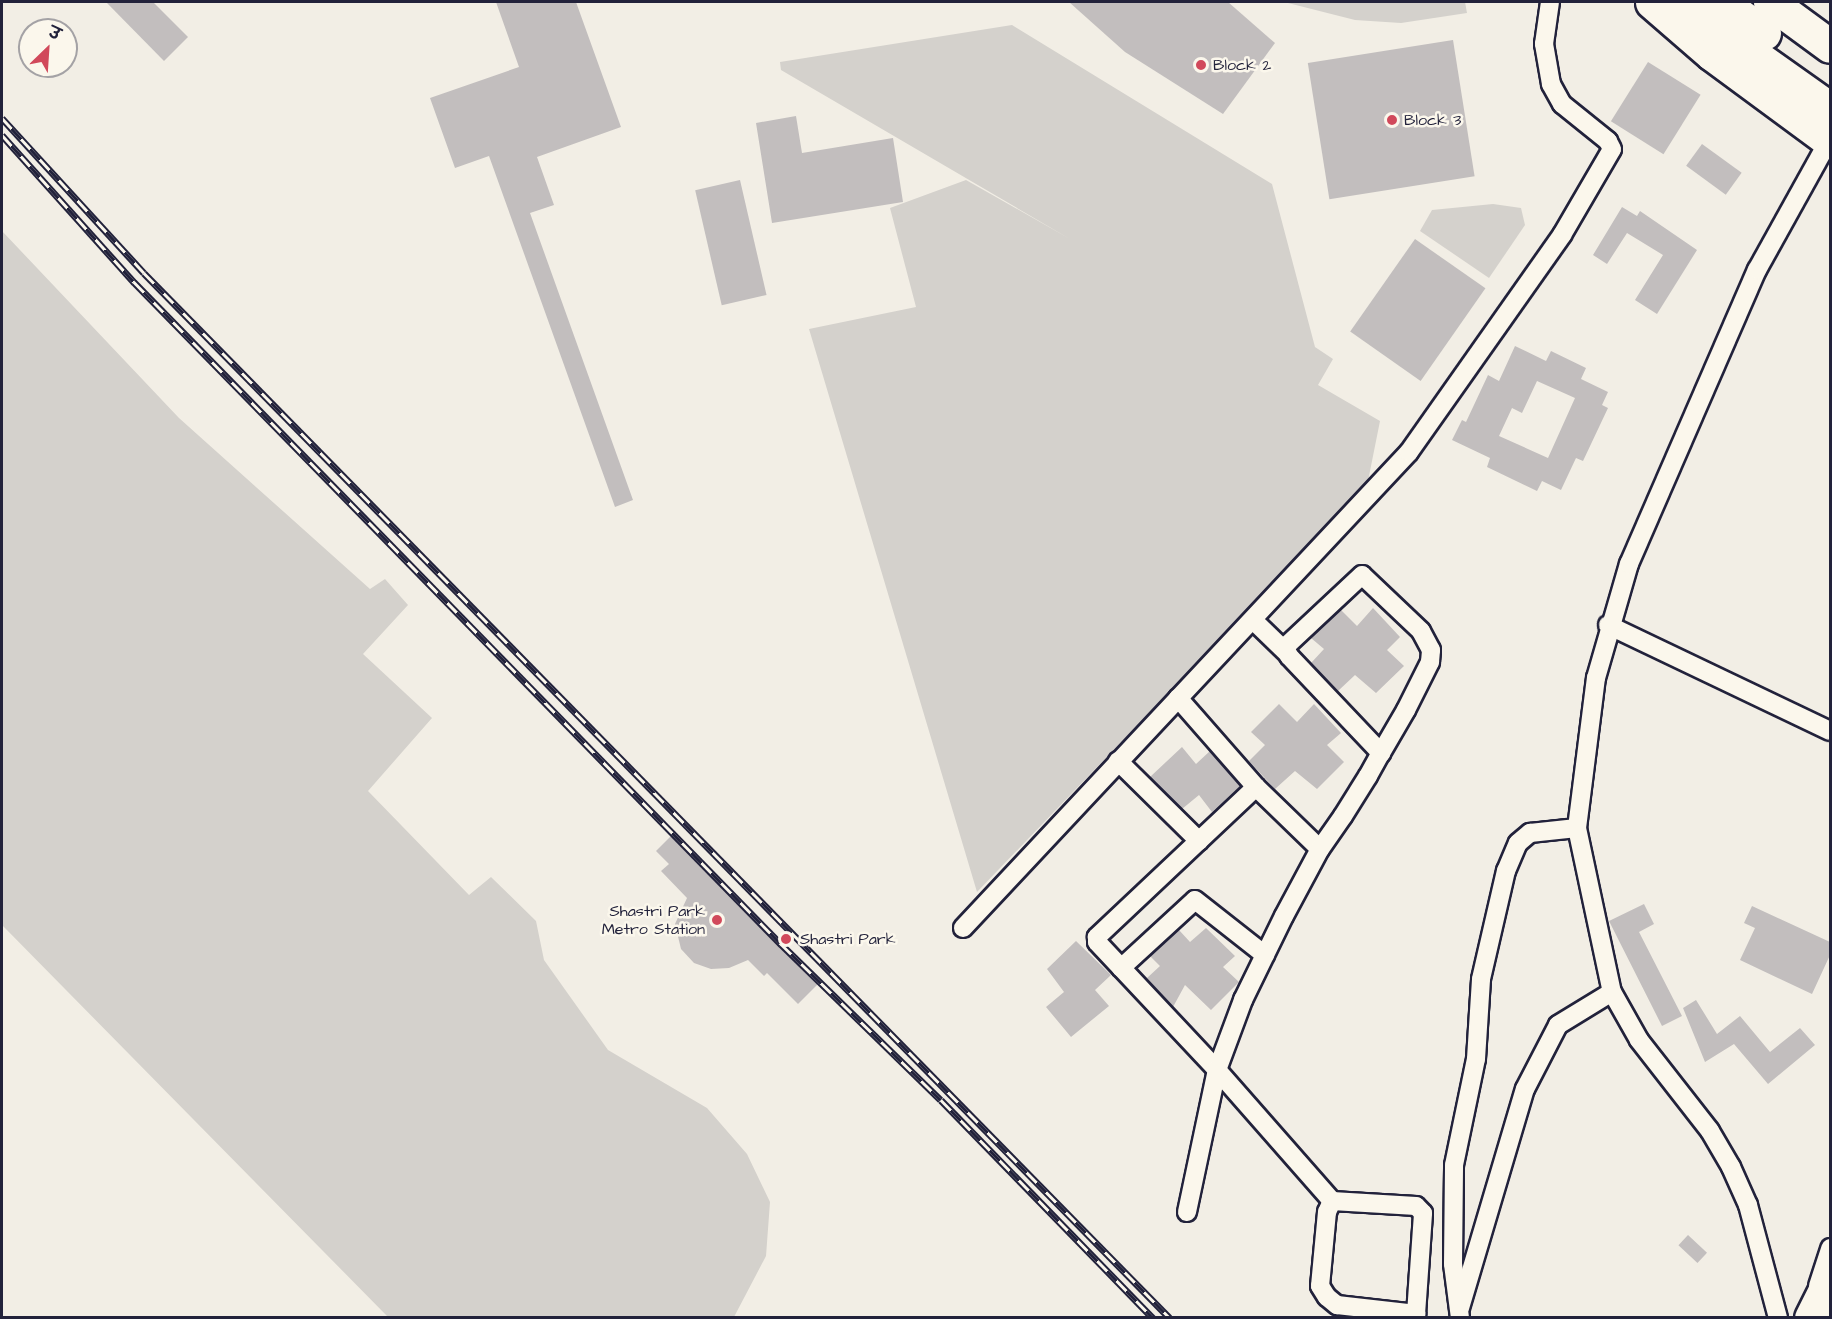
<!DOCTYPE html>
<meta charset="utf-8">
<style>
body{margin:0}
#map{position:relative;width:1832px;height:1319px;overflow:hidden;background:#f2eee5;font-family:"Architects Daughter","Playpen Sans Deva",sans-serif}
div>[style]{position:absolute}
.green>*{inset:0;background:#d4d1cc}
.building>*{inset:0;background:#c2bebe;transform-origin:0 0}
.roads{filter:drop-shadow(2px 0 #22223b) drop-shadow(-2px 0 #22223b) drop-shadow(0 2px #22223b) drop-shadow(0 -2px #22223b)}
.street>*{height:18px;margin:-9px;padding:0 9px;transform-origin:9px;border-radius:9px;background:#fbf7ec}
.highway>*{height:33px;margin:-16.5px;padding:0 16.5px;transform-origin:16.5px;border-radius:16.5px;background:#fbf7ec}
.rail>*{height:7px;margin-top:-3.5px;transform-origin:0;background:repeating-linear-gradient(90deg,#fbf7ec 0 14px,#22223b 0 28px);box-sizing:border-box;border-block:2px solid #22223b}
.dots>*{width:16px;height:16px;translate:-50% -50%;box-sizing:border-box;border:3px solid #fbf7ec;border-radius:50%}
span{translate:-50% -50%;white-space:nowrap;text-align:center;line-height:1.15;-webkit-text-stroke:5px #fbf7ec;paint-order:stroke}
.poi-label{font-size:16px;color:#22223b}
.left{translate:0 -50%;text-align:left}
.right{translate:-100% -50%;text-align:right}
.frame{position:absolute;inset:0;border:3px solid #22223b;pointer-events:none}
.north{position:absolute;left:18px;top:18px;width:60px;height:60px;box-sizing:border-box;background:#fbf7ec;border:2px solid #a4a2a5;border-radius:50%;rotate:25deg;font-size:16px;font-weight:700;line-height:24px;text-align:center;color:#22223b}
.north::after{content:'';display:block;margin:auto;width:21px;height:27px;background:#d1495b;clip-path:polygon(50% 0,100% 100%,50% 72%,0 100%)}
</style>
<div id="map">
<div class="green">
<div style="clip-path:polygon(1284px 2px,1465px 2px,1467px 13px,1401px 23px,1355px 20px)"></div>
<div style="clip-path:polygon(1012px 25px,1272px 184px,1315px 347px,1333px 359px,1318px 385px,1380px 421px,1367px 486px,977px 892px,809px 329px,916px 307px,890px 208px,966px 180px,1070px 239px,781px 70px,780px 62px)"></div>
<div style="clip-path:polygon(1493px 204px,1521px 208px,1525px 225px,1489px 278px,1420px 231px,1432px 210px)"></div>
<div style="clip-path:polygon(2px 231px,179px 418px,370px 589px,385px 579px,408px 605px,363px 654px,432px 718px,368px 791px,469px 895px,491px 877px,536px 921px,544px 960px,608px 1050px,707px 1108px,747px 1154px,770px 1202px,766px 1256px,734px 1317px,388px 1317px,2px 925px)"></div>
</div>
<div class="building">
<div style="clip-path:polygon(106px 2px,153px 2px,188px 37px,164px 61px)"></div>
<div style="clip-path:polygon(496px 2px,576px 2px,621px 127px,537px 157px,554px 205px,530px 213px,633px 500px,615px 507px,489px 156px,455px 168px,430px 98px,519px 67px)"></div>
<div style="clip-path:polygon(1069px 2px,1228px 2px,1275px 43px,1223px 114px,1125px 52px)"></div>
<div style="left:1453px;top:40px;width:138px;height:147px;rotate:81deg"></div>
<div style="left:1648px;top:62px;width:62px;height:70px;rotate:32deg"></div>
<div style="clip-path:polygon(796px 116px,802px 153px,893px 138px,903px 202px,772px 223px,756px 123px)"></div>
<div style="left:1702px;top:144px;width:49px;height:27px;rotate:36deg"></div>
<div style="left:740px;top:180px;width:118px;height:46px;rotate:77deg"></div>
<div style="clip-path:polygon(1622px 207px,1637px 216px,1640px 211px,1697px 250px,1657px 314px,1635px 300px,1663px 255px,1627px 233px,1607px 264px,1593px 255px)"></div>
<div style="left:1415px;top:239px;width:86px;height:113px;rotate:35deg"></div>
<div style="clip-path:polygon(evenodd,1515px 346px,1546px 361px,1551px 351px,1586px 368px,1581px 379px,1608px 392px,1602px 405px,1608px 408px,1583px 461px,1576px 458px,1561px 490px,1542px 481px,1537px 491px,1487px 467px,1490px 458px,1452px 440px,1462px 420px,1466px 422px,1488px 375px,1499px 381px,1515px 346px,1537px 381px,1575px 398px,1548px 458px,1499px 436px,1512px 408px,1522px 413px,1537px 381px)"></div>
<div style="clip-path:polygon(1373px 608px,1400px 637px,1387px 650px,1404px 666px,1376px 693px,1355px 675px,1338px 691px,1311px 663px,1324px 649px,1311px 638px,1341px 610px,1357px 626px)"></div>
<div style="clip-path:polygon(1279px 704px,1297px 722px,1314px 704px,1341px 733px,1327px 745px,1344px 762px,1317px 789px,1295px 771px,1275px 789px,1249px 761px,1265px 745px,1251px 732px)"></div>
<div style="clip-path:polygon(1182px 747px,1196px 764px,1210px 751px,1240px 786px,1212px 812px,1199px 795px,1182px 809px,1150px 777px)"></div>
<div style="clip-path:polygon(674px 833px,820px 982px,798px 1004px,767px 973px,764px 976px,748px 960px,729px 968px,711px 969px,694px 963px,681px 949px,675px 924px,687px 898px,661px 871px,669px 864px,656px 851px)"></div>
<div style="clip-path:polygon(1644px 904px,1654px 924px,1639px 932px,1682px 1016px,1662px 1026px,1609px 921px)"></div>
<div style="clip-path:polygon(1752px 906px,1830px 942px,1830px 955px,1812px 994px,1740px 960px,1755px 928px,1744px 923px)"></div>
<div style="clip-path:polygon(1206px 928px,1235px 956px,1223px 967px,1239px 982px,1211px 1010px,1185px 985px,1173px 1007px,1147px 978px,1160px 966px,1150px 956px,1179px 930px,1190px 942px)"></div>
<div style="clip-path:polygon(1076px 941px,1111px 975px,1095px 990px,1109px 1006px,1071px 1037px,1046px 1007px,1064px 992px,1047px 969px)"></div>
<div style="clip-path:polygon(1696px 1000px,1717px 1034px,1740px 1016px,1770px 1052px,1800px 1028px,1815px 1045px,1768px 1084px,1734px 1044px,1705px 1062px,1683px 1008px)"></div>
<div style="left:1688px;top:1235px;width:26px;height:14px;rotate:43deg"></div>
</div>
<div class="roads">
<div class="street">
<div style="left:1253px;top:620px;width:46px;rotate:44.1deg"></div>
<div style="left:1608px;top:625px;width:246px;rotate:25.5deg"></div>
<div style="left:1178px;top:698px;width:118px;rotate:48.8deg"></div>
<div style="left:1256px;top:787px;width:89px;rotate:44.1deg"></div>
<div style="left:1118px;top:761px;width:114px;rotate:44.6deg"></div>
<div style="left:1256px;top:787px;width:219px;rotate:136.7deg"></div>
<div style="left:1097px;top:937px;width:5px;rotate:90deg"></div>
<div style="left:1097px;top:942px;width:175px;rotate:46.8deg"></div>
<div style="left:1217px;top:1070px;width:75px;rotate:-69.6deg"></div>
<div style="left:1243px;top:1000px;width:93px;rotate:-64deg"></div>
<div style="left:1284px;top:916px;width:76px;rotate:-61.8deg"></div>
<div style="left:1320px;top:849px;width:40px;rotate:-55.1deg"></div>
<div style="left:1343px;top:816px;width:47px;rotate:-58deg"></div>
<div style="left:1368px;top:776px;width:26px;rotate:-61deg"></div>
<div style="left:1381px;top:753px;width:50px;rotate:-59.8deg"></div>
<div style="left:1406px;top:710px;width:54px;rotate:-63.4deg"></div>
<div style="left:1430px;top:662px;width:12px;rotate:-85deg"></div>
<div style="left:1431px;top:650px;width:21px;rotate:-118deg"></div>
<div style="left:1421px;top:631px;width:81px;rotate:-136.5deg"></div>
<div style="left:1362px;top:575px;width:105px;rotate:136.9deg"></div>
<div style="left:1285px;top:647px;width:10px;rotate:66deg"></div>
<div style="left:1289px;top:656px;width:134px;rotate:46.5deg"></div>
<div style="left:1577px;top:828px;width:168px;rotate:78deg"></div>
<div style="left:1612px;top:992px;width:55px;rotate:60.6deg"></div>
<div style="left:1639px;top:1040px;width:115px;rotate:52deg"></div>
<div style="left:1710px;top:1131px;width:42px;rotate:59.7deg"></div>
<div style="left:1731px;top:1167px;width:42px;rotate:65.9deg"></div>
<div style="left:1748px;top:1205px;width:117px;rotate:75.1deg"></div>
<div style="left:963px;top:928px;width:652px;rotate:-46.86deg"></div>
<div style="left:1409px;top:452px;width:266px;rotate:-54.8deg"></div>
<div style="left:1562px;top:235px;width:99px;rotate:-59.8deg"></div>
<div style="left:1612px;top:149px;width:9px;rotate:-117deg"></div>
<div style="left:1608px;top:141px;width:59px;rotate:-141.2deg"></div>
<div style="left:1562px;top:104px;width:23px;rotate:-119deg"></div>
<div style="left:1551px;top:84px;width:41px;rotate:-99.9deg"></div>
<div style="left:1544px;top:44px;width:42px;rotate:-81.9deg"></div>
<div style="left:1121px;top:968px;width:100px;rotate:-42.6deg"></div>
<div style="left:1195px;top:900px;width:89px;rotate:38.2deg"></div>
<div style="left:1187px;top:1212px;width:145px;rotate:-78.1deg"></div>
<div style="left:1217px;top:1070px;width:174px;rotate:48.7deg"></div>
<div style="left:1332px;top:1201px;width:12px;rotate:114deg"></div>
<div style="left:1327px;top:1212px;width:74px;rotate:95.4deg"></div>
<div style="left:1320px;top:1286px;width:13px;rotate:58deg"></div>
<div style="left:1327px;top:1297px;width:13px;rotate:39deg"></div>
<div style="left:1337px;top:1305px;width:80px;rotate:6.5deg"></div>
<div style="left:1416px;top:1314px;width:101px;rotate:-86deg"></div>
<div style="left:1423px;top:1213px;width:10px;rotate:-135deg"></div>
<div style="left:1416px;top:1206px;width:84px;rotate:-176.6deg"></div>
<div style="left:1818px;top:1286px;width:40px;rotate:-72deg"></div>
<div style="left:1460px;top:1308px;width:228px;rotate:-73.5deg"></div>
<div style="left:1525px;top:1089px;width:72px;rotate:-62.7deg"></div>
<div style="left:1558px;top:1025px;width:63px;rotate:-31.4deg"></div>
<div style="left:1460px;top:1318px;width:54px;rotate:-97.4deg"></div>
<div style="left:1453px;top:1264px;width:99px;rotate:-89.4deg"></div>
<div style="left:1454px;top:1165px;width:108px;rotate:-78.3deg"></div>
<div style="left:1476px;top:1059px;width:80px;rotate:-86.4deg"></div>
<div style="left:1481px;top:979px;width:111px;rotate:-77deg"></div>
<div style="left:1506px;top:871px;width:30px;rotate:-67deg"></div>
<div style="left:1518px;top:843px;width:16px;rotate:-40deg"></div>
<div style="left:1530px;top:833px;width:47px;rotate:-6.1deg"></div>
<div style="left:1577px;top:828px;width:151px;rotate:-82.8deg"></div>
<div style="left:1596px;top:678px;width:119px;rotate:-73.9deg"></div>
<div style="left:1629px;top:564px;width:321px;rotate:-66.5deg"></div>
<div style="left:1757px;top:270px;width:149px;rotate:-61deg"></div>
</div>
<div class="highway">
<div style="left:1652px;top:2px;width:79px;rotate:40.9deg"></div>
<div style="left:1712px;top:54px;width:147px;rotate:36.4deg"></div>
<div style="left:1679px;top:2px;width:185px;rotate:35.3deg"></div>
<div style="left:1721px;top:2px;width:53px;rotate:35.8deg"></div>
<div style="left:1770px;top:2px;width:74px;rotate:36.3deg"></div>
<div style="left:1811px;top:1318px;width:42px;rotate:-63.4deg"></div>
</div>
</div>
<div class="rail">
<div style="left:2px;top:118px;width:210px;rotate:47.5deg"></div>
<div style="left:144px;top:273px;width:1464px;rotate:45.53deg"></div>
<div style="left:2px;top:135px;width:198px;rotate:48.1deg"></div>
<div style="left:134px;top:282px;width:926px;rotate:45.66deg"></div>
<div style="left:781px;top:944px;width:223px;rotate:44.3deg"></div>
<div style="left:941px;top:1100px;width:304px;rotate:45.8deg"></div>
</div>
<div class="dots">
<div style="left:1201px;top:65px;background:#d1495b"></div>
<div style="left:1392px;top:120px;background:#d1495b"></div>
<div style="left:717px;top:920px;background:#d1495b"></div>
<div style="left:786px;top:939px;background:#d1495b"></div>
</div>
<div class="poi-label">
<span class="left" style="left:1213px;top:65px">Block 2</span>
<span class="left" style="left:1404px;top:120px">Block 3</span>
<span class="right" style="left:705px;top:920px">Shastri Park<br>Metro Station</span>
<span class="left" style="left:800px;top:939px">Shastri Park</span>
</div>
<div class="frame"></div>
<div class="north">उ</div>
</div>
